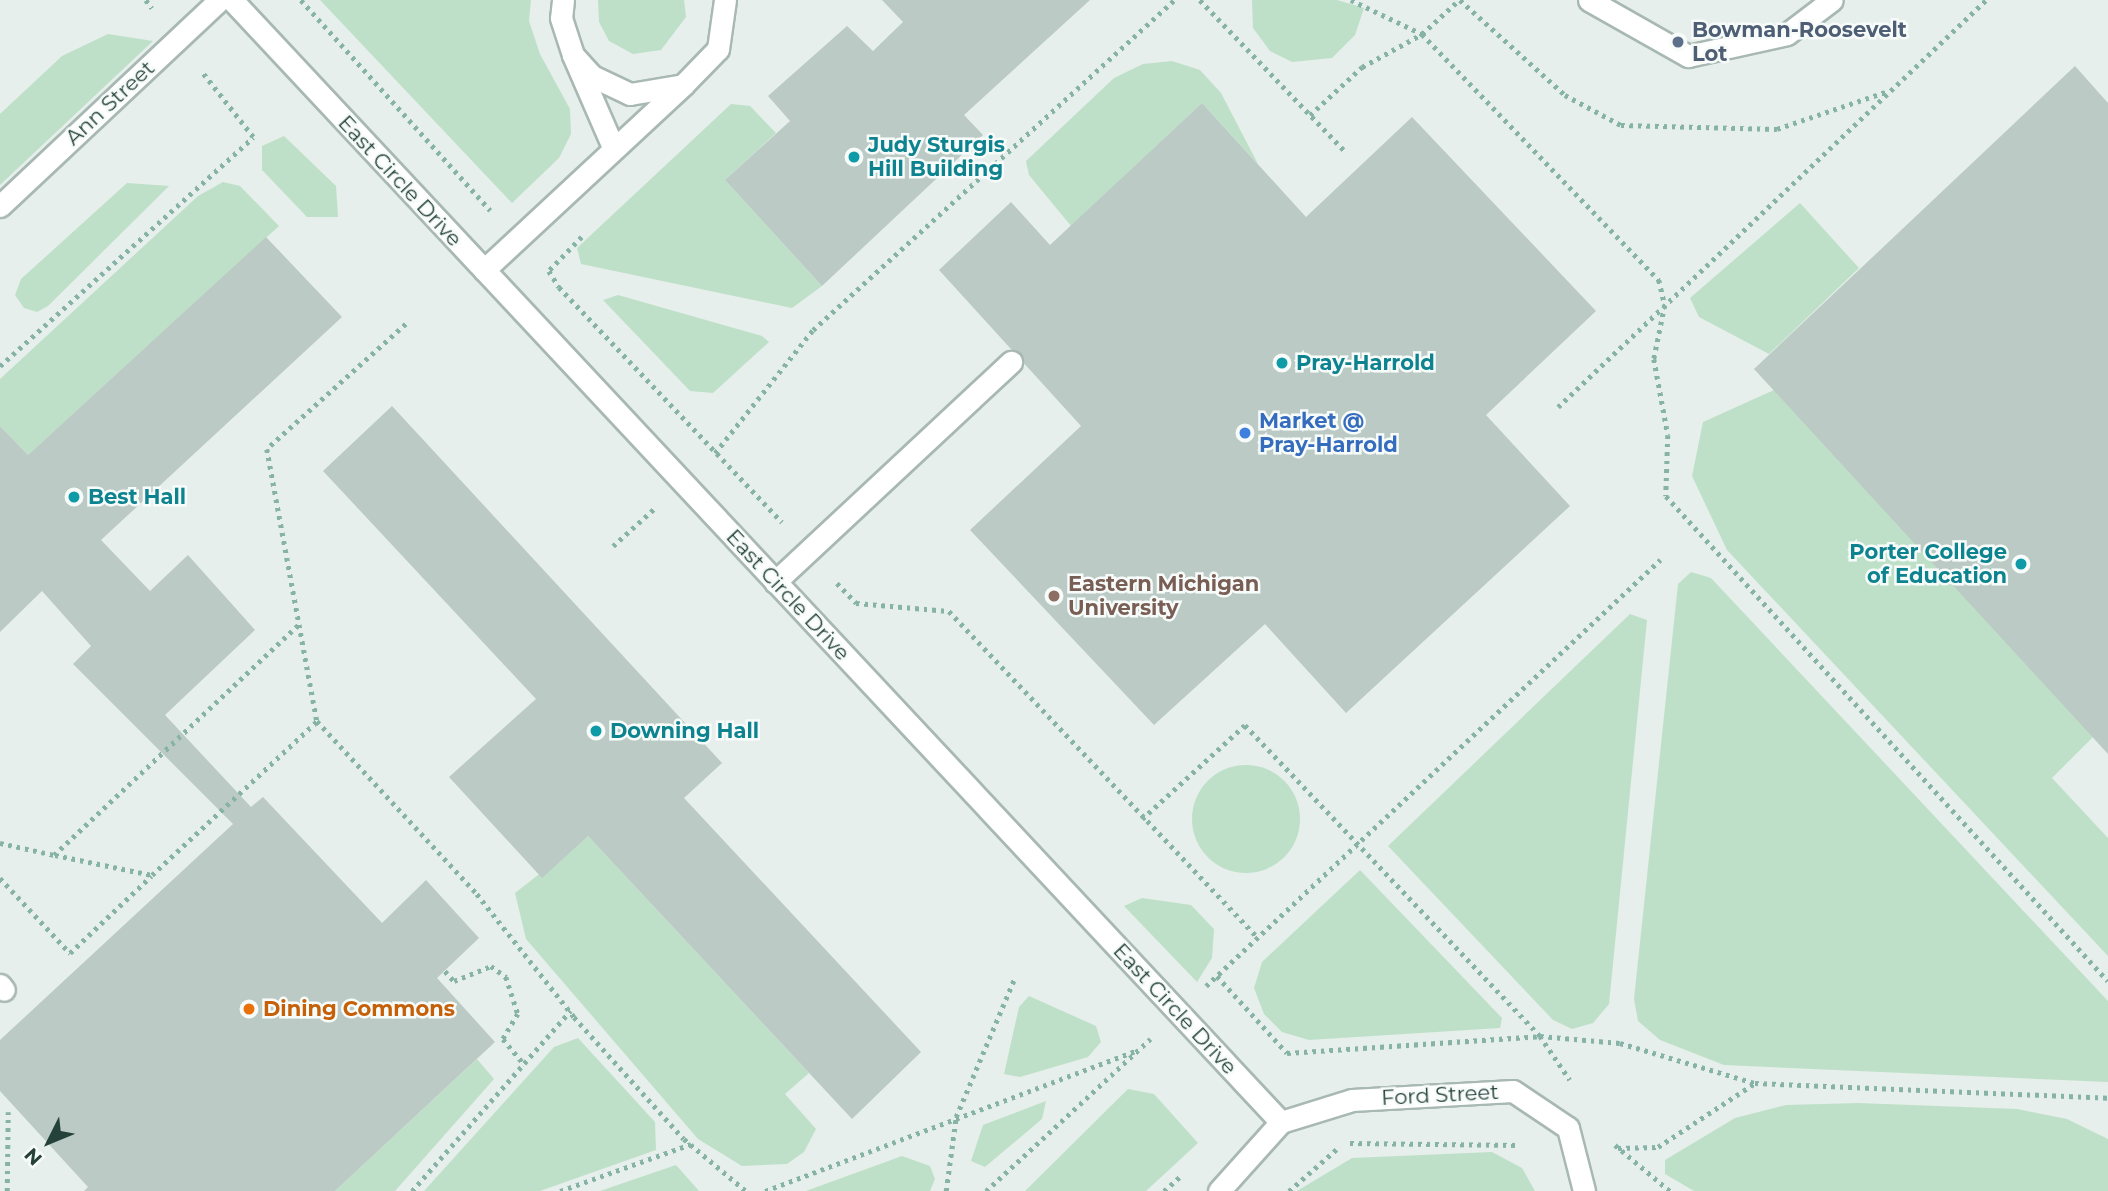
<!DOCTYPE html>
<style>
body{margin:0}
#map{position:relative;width:2108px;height:1191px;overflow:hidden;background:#e6efeb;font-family:Montserrat,sans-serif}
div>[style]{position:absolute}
.green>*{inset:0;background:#bfe0c8}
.round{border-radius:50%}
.building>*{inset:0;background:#bbcac4}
.path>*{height:4.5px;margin-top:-2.25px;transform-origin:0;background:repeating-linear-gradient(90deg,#86b3a5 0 3.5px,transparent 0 8.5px)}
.roads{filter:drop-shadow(2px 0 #a8b8b2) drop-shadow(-2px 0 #a8b8b2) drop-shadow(0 2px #a8b8b2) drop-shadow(0 -2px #a8b8b2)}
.minor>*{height:21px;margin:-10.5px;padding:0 10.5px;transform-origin:10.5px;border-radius:10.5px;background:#fff}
.dots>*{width:19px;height:19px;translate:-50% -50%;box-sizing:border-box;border:4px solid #f7fbf9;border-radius:50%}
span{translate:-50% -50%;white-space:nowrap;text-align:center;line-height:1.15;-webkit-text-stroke:5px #f7fbf9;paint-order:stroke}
.service-label{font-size:21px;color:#4e5e75;font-weight:700}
.left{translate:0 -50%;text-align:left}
.street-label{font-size:21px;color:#24423a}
.culture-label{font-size:21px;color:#0d838f;font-weight:700}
.right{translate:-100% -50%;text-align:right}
.shop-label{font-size:21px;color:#366cbe;font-weight:700}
.education-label{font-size:21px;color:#785e54;font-weight:700}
.food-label{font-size:21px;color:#c56008;font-weight:700}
.north{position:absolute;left:14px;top:1107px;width:70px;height:70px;-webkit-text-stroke:5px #f7fbf9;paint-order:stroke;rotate:227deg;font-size:19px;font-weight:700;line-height:28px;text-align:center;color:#24423a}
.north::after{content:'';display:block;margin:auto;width:24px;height:32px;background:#24423a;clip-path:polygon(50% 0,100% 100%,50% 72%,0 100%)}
</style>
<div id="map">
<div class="green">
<div style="clip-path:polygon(320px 0,531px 0,529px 21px,540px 54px,570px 109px,571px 134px,559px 158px,512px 203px)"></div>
<div style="clip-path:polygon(598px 0,684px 0,686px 17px,661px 50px,633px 54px,609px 41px,599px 22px)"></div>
<div style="clip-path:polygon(1252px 0,1337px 0,1364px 8px,1355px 35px,1332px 58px,1292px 62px,1270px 51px,1253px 28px)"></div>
<div style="clip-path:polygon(108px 34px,153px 41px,0 185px,0 114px,62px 56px)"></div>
<div style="clip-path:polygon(1172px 61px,1200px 70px,1221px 93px,1258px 164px,1202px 103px,1071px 226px,1029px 175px,1026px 161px,1114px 78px,1143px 64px)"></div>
<div style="clip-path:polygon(731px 104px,750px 106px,776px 133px,725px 180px,822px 286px,792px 308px,581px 264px,577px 248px)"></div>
<div style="clip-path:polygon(284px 136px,336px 186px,338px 217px,307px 217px,262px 170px,262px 146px)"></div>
<div style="clip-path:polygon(223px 182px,240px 186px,279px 226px,28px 455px,0 426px,0 379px,198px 196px)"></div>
<div style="clip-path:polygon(127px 183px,169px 186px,48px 306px,37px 312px,24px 308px,15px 295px,21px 279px)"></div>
<div style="clip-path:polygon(1800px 203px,1859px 268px,1769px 354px,1699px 317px,1690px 298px)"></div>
<div style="clip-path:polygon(618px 295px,762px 336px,769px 342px,713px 393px,690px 391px,603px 300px)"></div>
<div style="clip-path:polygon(1774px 390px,2093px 737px,2052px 778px,2108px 838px,2108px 956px,1727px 550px,1692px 476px,1703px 422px)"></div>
<div style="clip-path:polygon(1691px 572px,1711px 578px,2108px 1001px,2108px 1082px,1724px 1065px,1660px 1040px,1638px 1021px,1634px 999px,1678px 584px)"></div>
<div style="clip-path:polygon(1630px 614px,1647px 620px,1609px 1004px,1593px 1023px,1572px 1029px,1553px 1020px,1388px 846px)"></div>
<div class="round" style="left:1192px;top:765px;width:108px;height:108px"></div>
<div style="clip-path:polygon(588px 836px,809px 1073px,785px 1094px,816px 1129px,804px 1152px,787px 1164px,742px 1166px,698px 1139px,526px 939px,515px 893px)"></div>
<div style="clip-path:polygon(1360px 870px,1502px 1018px,1500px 1028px,1309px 1040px,1282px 1032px,1264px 1014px,1254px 988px,1262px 962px)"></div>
<div style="clip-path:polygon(1142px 898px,1191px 905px,1214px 929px,1212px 958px,1197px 982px,1124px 906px)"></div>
<div style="clip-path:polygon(1029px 996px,1096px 1026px,1101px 1042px,1088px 1057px,1020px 1077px,1004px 1074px,1019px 1007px)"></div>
<div style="clip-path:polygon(578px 1038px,655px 1122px,656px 1150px,540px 1191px,424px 1191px,554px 1047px)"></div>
<div style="clip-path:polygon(477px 1059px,494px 1079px,395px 1191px,335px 1191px)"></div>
<div style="clip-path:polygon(1128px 1089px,1154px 1094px,1198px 1143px,1146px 1191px,1025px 1191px)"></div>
<div style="clip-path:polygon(1046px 1101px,1042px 1119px,985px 1167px,971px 1161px,983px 1125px)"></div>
<div style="clip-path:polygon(1858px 1103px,2017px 1109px,2067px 1119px,2108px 1139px,2108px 1191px,1694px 1191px,1665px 1174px,1665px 1160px,1735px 1118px,1786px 1105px)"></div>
<div style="clip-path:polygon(1492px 1152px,1522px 1168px,1535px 1191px,1297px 1191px,1352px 1158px)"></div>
<div style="clip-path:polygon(902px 1156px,930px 1166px,935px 1179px,930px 1191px,806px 1191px)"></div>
<div style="clip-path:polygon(676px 1165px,699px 1191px,600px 1191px)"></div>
</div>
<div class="building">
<div style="clip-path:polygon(882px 0,1090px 0,964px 115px,983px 135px,822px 286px,725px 180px,790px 121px,768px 96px,847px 26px,873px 51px,903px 22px)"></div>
<div style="clip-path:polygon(2075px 66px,2108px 103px,2108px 754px,1754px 369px)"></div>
<div style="clip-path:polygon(1202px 103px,1306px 217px,1412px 117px,1596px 311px,1486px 415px,1570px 506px,1346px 713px,1265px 624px,1154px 725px,970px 530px,1081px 426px,939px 270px,1011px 202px,1050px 245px)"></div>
<div style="clip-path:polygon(266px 237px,342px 317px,101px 540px,150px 591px,188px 555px,255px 630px,165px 715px,251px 807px,263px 797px,382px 923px,426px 880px,479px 938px,437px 978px,495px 1042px,335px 1191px,84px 1191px,88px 1187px,0 1091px,0 1040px,233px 824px,73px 664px,91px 646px,42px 591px,0 632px,0 426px,28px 455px)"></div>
<div style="clip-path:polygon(392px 406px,722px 763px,684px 798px,921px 1052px,852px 1119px,588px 836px,542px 878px,449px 777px,536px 699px,323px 471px)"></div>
</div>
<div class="path">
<div style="left:146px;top:0;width:10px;rotate:53deg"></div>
<div style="left:301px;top:0;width:283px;rotate:48deg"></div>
<div style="left:1200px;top:0;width:208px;rotate:46.2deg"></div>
<div style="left:1351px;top:0;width:79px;rotate:25.6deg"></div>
<div style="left:1422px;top:34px;width:342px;rotate:46.1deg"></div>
<div style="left:1659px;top:280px;width:26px;rotate:77deg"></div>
<div style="left:1665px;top:305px;width:55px;rotate:101.5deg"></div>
<div style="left:1654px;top:359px;width:77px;rotate:79.6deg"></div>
<div style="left:1668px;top:435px;width:61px;rotate:91.9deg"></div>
<div style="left:1666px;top:496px;width:656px;rotate:47.66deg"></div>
<div style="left:1460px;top:0;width:142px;rotate:42.1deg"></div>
<div style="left:1565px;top:95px;width:64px;rotate:28.2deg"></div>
<div style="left:1621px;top:125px;width:156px;rotate:1.5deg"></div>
<div style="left:1777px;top:129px;width:117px;rotate:-18.9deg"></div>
<div style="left:1310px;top:115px;width:71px;rotate:-42.7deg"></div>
<div style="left:1362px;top:67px;width:68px;rotate:-28.8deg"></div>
<div style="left:1422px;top:34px;width:50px;rotate:-42.6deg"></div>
<div style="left:582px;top:237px;width:47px;rotate:134.1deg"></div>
<div style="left:549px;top:271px;width:19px;rotate:58deg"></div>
<div style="left:559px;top:287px;width:324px;rotate:46.5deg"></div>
<div style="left:406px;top:324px;width:187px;rotate:138deg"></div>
<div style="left:267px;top:449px;width:277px;rotate:79.6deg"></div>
<div style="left:317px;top:721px;width:236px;rotate:47.2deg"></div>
<div style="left:477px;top:894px;width:157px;rotate:51.7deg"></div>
<div style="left:574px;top:1017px;width:164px;rotate:48deg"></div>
<div style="left:684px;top:1139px;width:81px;rotate:40deg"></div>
<div style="left:0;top:366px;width:341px;rotate:-42.1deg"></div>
<div style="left:253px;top:137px;width:84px;rotate:-128.2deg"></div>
<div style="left:1558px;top:407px;width:591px;rotate:-43.56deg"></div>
<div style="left:715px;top:453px;width:157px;rotate:-51.5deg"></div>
<div style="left:813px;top:330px;width:490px;rotate:-42.4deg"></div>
<div style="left:613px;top:546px;width:57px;rotate:-42.1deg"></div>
<div style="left:837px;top:583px;width:28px;rotate:46deg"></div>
<div style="left:856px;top:603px;width:93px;rotate:4.9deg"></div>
<div style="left:949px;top:611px;width:448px;rotate:46.6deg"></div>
<div style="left:1142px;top:819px;width:139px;rotate:-42.4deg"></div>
<div style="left:1245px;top:725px;width:429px;rotate:46.5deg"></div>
<div style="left:1540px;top:1036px;width:53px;rotate:55.7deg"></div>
<div style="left:0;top:843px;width:55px;rotate:12.5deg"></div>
<div style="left:54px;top:855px;width:337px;rotate:-43.3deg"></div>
<div style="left:55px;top:855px;width:99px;rotate:11.7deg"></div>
<div style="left:152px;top:875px;width:226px;rotate:-43deg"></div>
<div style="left:0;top:878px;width:103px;rotate:47deg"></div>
<div style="left:70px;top:953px;width:112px;rotate:-43.5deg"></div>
<div style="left:445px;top:971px;width:13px;rotate:48deg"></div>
<div style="left:454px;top:981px;width:40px;rotate:-22deg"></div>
<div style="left:491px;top:966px;width:19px;rotate:36deg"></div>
<div style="left:506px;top:977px;width:39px;rotate:72deg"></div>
<div style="left:518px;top:1014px;width:29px;rotate:121deg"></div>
<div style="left:503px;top:1039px;width:34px;rotate:50deg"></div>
<div style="left:1217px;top:976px;width:104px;rotate:47.7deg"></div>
<div style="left:1287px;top:1053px;width:254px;rotate:-3.8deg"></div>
<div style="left:1540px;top:1036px;width:80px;rotate:5deg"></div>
<div style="left:1620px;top:1043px;width:141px;rotate:16.5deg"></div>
<div style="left:1206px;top:986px;width:623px;rotate:-43.18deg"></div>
<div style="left:1350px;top:1143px;width:169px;rotate:0.7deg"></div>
<div style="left:1615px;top:1145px;width:72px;rotate:39.9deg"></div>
<div style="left:1618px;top:1148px;width:40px;rotate:-1.4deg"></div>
<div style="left:1658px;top:1147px;width:116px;rotate:-33.4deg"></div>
<div style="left:1755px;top:1083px;width:353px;rotate:2.4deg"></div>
<div style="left:7px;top:1191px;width:79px;rotate:-89.3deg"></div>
<div style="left:412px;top:1191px;width:240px;rotate:-48.7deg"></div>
<div style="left:560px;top:1191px;width:139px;rotate:-19.7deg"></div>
<div style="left:765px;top:1191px;width:399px;rotate:-20.7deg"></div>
<div style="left:946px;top:1191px;width:75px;rotate:-82.3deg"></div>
<div style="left:956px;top:1117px;width:152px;rotate:-67.1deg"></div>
<div style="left:986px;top:1191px;width:224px;rotate:-42.8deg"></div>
<div style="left:1164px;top:1191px;width:24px;rotate:-42deg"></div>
<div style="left:1289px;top:1191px;width:67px;rotate:-41.3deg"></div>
</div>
<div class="roads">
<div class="minor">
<div style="left:232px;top:0;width:1536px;rotate:46.93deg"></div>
<div style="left:563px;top:0;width:18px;rotate:96deg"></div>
<div style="left:561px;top:18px;width:39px;rotate:72deg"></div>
<div style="left:573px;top:55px;width:100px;rotate:66.5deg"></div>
<div style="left:1589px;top:0;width:114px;rotate:29.5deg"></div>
<div style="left:1688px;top:56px;width:101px;rotate:-12.5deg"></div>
<div style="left:1787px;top:34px;width:56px;rotate:-37.1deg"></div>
<div style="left:573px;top:55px;width:28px;rotate:48deg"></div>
<div style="left:592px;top:76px;width:42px;rotate:25.3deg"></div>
<div style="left:630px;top:94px;width:54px;rotate:-9.6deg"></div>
<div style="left:683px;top:85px;width:50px;rotate:-45.8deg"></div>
<div style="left:718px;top:49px;width:49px;rotate:-81.9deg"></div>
<div style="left:0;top:206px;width:301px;rotate:-43.2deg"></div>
<div style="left:484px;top:270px;width:272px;rotate:-42.9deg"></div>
<div style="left:775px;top:582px;width:323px;rotate:-43deg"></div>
<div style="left:0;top:985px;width:6px;rotate:51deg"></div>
<div style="left:1281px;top:1122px;width:74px;rotate:-17.2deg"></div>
<div style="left:1352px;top:1100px;width:161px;rotate:-3.2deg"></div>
<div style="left:1513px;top:1091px;width:66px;rotate:33.9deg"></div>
<div style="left:1568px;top:1128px;width:65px;rotate:75.7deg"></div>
<div style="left:1219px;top:1191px;width:93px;rotate:-48.1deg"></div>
</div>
</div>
<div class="dots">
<div style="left:1678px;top:42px;background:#5c6f8a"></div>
<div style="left:854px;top:157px;background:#0f9aa8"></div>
<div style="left:1282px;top:363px;background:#0f9aa8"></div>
<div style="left:1245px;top:433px;background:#3f7fe0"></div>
<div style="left:74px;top:497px;background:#0f9aa8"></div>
<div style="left:2021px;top:564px;background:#0f9aa8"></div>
<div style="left:1054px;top:596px;background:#8d6e63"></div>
<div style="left:596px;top:731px;background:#0f9aa8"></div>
<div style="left:249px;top:1009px;background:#e8710a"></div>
</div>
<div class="service-label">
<span class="left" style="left:1692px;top:42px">Bowman-Roosevelt<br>Lot</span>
</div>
<div class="street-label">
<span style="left:110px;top:103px;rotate:-43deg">Ann Street</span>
<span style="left:400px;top:181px;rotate:47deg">East Circle Drive</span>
<span style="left:788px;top:595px;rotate:47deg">East Circle Drive</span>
<span style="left:1175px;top:1009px;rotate:47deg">East Circle Drive</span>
<span style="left:1440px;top:1095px;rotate:-3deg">Ford Street</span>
</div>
<div class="culture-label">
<span class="left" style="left:868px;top:157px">Judy Sturgis<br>Hill Building</span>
<span class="left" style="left:1296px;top:363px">Pray-Harrold</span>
<span class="left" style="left:88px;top:497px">Best Hall</span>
<span class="right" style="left:2007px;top:564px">Porter College<br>of Education</span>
<span class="left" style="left:610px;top:731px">Downing Hall</span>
</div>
<div class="shop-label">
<span class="left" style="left:1259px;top:433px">Market @<br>Pray-Harrold</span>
</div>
<div class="education-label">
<span class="left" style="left:1068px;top:596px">Eastern Michigan<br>University</span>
</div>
<div class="food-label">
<span class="left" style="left:263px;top:1009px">Dining Commons</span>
</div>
<div class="north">N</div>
</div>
